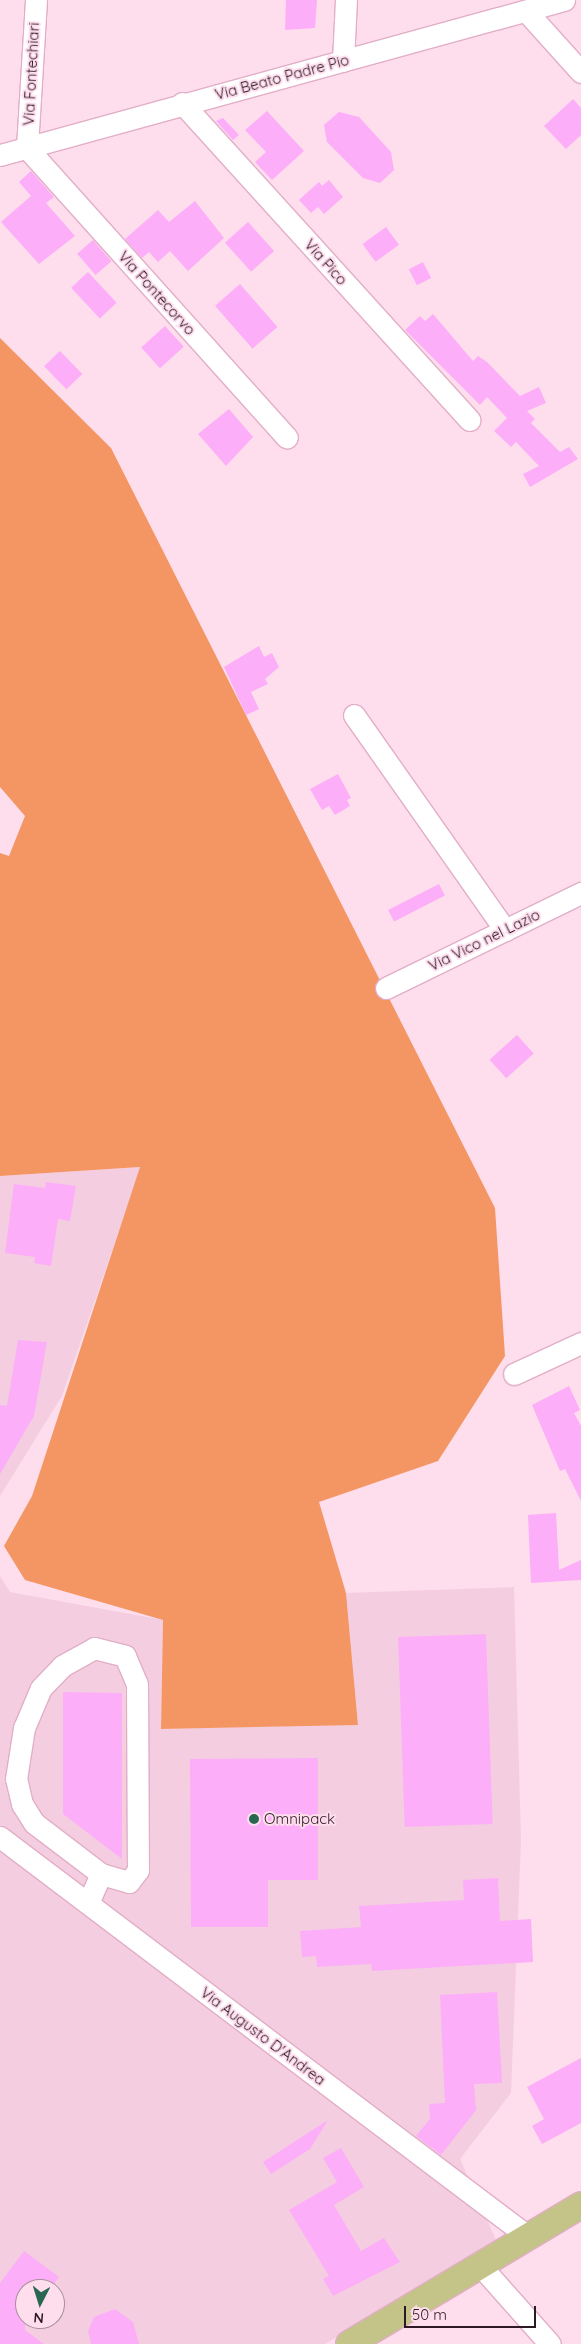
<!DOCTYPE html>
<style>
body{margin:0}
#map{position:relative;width:581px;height:2344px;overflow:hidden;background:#fedded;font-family:Quicksand,sans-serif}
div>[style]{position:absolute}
.built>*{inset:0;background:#f4cee0}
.forest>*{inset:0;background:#f49664}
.building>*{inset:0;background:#fcaef8;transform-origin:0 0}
.roads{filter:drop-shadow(1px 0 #e2aec7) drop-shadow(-1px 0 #e2aec7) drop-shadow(0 1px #e2aec7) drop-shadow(0 -1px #e2aec7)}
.minor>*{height:21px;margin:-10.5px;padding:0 10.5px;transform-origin:10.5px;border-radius:10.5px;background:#fff}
.major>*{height:26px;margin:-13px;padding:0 13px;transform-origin:13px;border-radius:13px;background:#c4c388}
.dots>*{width:14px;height:14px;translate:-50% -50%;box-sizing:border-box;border:2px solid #fedded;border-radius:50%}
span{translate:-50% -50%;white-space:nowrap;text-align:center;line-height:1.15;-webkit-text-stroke:4px #fedded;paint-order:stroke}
.street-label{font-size:15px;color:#2c1923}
.poi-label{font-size:15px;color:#2c1923}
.left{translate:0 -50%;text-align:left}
.north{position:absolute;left:15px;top:2279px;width:50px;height:50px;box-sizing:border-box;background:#fedded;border:1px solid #aa8f9c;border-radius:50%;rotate:185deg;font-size:14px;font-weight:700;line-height:20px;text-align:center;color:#2c1923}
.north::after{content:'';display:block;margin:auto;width:18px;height:22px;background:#2a6753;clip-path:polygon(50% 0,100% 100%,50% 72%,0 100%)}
.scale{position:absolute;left:404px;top:2306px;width:132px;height:22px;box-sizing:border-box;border:2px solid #2c1923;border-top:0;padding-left:6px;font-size:15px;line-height:18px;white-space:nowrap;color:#2c1923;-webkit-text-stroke:4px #fedded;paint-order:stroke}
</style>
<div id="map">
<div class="built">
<div style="clip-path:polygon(141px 1167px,62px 1396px,0 1496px,0 1176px)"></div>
<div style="clip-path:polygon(evenodd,0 1576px,10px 1592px,163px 1620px,161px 1729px,358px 1724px,346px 1593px,514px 1587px,521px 1840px,511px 2093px,460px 2159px,496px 2240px,325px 2344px,0 2344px,0 1576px,25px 2289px,55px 2289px,55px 2319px,25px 2319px,25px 2289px)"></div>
</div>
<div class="forest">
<div style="clip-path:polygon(0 338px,111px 448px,495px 1208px,505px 1356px,438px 1461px,319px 1502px,346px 1593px,358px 1725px,161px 1729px,163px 1620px,25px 1580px,4px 1546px,32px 1496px,140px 1167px,0 1176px,0 853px,9px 856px,25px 816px,0 787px)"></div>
</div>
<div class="building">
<div style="clip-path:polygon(286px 0,317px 0,315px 28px,285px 30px)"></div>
<div style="clip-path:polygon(573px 99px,581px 108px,581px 135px,566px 149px,544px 126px)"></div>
<div style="clip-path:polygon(267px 111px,304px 151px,272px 180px,255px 162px,266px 152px,245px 130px)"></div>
<div style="clip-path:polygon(339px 112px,359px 117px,391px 152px,394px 170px,380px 183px,363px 178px,327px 142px,324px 125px)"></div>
<div style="clip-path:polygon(223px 118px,239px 135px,233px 140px,216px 121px)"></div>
<div style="clip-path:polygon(31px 171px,54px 197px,46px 203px,75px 236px,39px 264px,1px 222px,31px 196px,19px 182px)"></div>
<div style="clip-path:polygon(329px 180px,343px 197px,324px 214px,318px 207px,311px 213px,299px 200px,319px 182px,322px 186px)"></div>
<div style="clip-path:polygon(195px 201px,224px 238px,188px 271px,170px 251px,158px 262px,149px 252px,142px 258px,125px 239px,158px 210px,169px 222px)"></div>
<div style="left:248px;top:222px;width:39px;height:31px;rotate:48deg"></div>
<div style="left:386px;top:227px;width:22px;height:29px;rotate:54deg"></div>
<div style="left:93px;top:240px;width:28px;height:21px;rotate:49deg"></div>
<div style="left:423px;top:262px;width:18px;height:16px;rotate:63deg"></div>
<div style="left:88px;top:272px;width:42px;height:23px;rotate:47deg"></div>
<div style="left:240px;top:284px;width:57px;height:33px;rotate:49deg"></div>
<div style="clip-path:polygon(433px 314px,473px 361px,478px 356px,487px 362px,520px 396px,539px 387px,546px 403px,527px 411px,535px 419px,531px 423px,560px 452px,569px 447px,578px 459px,530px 487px,523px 474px,539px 466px,516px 442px,511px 447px,494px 431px,507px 418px,487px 397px,480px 405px,405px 330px,420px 316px,425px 321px)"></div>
<div style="left:165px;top:326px;width:28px;height:32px;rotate:48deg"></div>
<div style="left:60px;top:351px;width:32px;height:22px;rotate:46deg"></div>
<div style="clip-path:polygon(229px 409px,253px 437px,226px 466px,198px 434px)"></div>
<div style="clip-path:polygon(259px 646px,264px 657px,272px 653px,279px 667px,265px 679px,268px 684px,251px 692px,259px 709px,246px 715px,224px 667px)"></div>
<div style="clip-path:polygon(338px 774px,351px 798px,347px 800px,350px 806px,335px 815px,329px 806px,322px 810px,310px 789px)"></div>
<div style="left:439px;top:884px;width:13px;height:57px;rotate:63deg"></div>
<div style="left:517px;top:1035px;width:25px;height:37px;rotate:48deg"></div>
<div style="clip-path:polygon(46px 1182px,76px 1186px,70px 1221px,58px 1219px,51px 1266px,34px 1263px,35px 1257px,5px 1253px,14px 1184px,45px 1188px)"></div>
<div style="clip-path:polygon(18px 1340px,47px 1342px,34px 1416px,0 1474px,0 1405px,7px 1406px)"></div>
<div style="clip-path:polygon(569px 1386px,580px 1410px,574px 1413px,581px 1426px,581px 1501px,565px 1469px,560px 1471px,532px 1405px)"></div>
<div style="clip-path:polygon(556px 1513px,559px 1570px,581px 1560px,581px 1580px,531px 1583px,528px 1515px)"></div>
<div style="left:486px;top:1634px;width:190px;height:88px;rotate:88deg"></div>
<div style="clip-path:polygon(63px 1692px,122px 1693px,122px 1859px,63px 1814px)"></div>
<div style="clip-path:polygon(318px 1758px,318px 1880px,268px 1880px,268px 1927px,191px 1927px,190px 1759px)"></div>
<div style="clip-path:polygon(498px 1878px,500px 1921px,531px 1919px,533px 1962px,372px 1971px,371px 1964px,317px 1967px,316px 1956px,302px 1957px,300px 1931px,361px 1927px,359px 1906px,464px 1900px,463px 1880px)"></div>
<div style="clip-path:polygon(497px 1992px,502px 2083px,474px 2084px,476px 2110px,441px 2155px,416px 2136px,430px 2119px,429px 2104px,445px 2103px,440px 1995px)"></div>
<div style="clip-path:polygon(581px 2058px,581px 2123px,542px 2144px,532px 2126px,544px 2119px,527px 2087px)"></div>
<div style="clip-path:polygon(328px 2120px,310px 2149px,271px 2174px,263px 2162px)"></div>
<div style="clip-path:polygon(341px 2148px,364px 2187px,334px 2205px,361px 2251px,384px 2238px,400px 2262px,333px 2296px,323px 2279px,329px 2276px,289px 2210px,337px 2182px,323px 2158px)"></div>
<div style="clip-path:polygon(24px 2251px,59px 2277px,50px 2289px,25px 2289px,25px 2330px,44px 2344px,0 2344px,0 2283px)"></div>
<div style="clip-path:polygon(115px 2309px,133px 2322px,139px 2344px,91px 2344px,88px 2331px,94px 2317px)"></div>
</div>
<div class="roads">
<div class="minor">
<div style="left:36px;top:0;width:148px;rotate:93.5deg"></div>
<div style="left:27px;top:148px;width:389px;rotate:48.1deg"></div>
<div style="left:526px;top:11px;width:82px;rotate:48deg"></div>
<div style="left:343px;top:61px;width:61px;rotate:-87.2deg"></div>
<div style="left:182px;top:103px;width:428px;rotate:47.8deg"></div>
<div style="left:0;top:155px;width:585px;rotate:-15.37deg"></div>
<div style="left:354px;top:715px;width:263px;rotate:54.9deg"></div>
<div style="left:386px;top:988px;width:217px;rotate:-26deg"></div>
<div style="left:514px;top:1374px;width:74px;rotate:-24.8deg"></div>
<div style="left:0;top:1837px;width:660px;rotate:37.11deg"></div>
<div style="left:88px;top:1903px;width:32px;rotate:-66deg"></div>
<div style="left:101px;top:1874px;width:84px;rotate:-142.7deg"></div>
<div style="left:34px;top:1823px;width:22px;rotate:-122deg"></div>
<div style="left:22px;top:1804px;width:26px;rotate:-103deg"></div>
<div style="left:16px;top:1779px;width:52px;rotate:-81.1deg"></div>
<div style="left:24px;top:1728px;width:43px;rotate:-67deg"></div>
<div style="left:41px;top:1688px;width:30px;rotate:-46deg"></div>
<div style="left:62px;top:1666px;width:37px;rotate:-29deg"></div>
<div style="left:94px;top:1648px;width:32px;rotate:14deg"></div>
<div style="left:125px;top:1656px;width:30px;rotate:67deg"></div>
<div style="left:137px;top:1684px;width:186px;rotate:89.7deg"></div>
<div style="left:138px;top:1870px;width:15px;rotate:127deg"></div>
<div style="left:129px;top:1882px;width:29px;rotate:-164deg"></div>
<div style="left:478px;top:2263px;width:108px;rotate:48.4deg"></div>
</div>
<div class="major">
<div style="left:349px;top:2344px;width:270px;rotate:-30.9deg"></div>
</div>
</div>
<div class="dots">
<div style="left:254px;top:1819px;background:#2a6753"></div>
</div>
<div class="street-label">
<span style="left:31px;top:74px;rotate:-87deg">Via Fontechiari</span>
<span style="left:282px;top:77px;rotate:-15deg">Via Beato Padre Pio</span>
<span style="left:326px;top:262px;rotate:48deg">Via Pico</span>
<span style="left:157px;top:293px;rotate:48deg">Via Pontecorvo</span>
<span style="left:484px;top:940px;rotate:-26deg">Via Vico nel Lazio</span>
<span style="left:263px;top:2036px;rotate:37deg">Via Augusto D'Andrea</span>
</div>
<div class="poi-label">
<span class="left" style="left:264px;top:1819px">Omnipack</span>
</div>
<div class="north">N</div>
<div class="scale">50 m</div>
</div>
